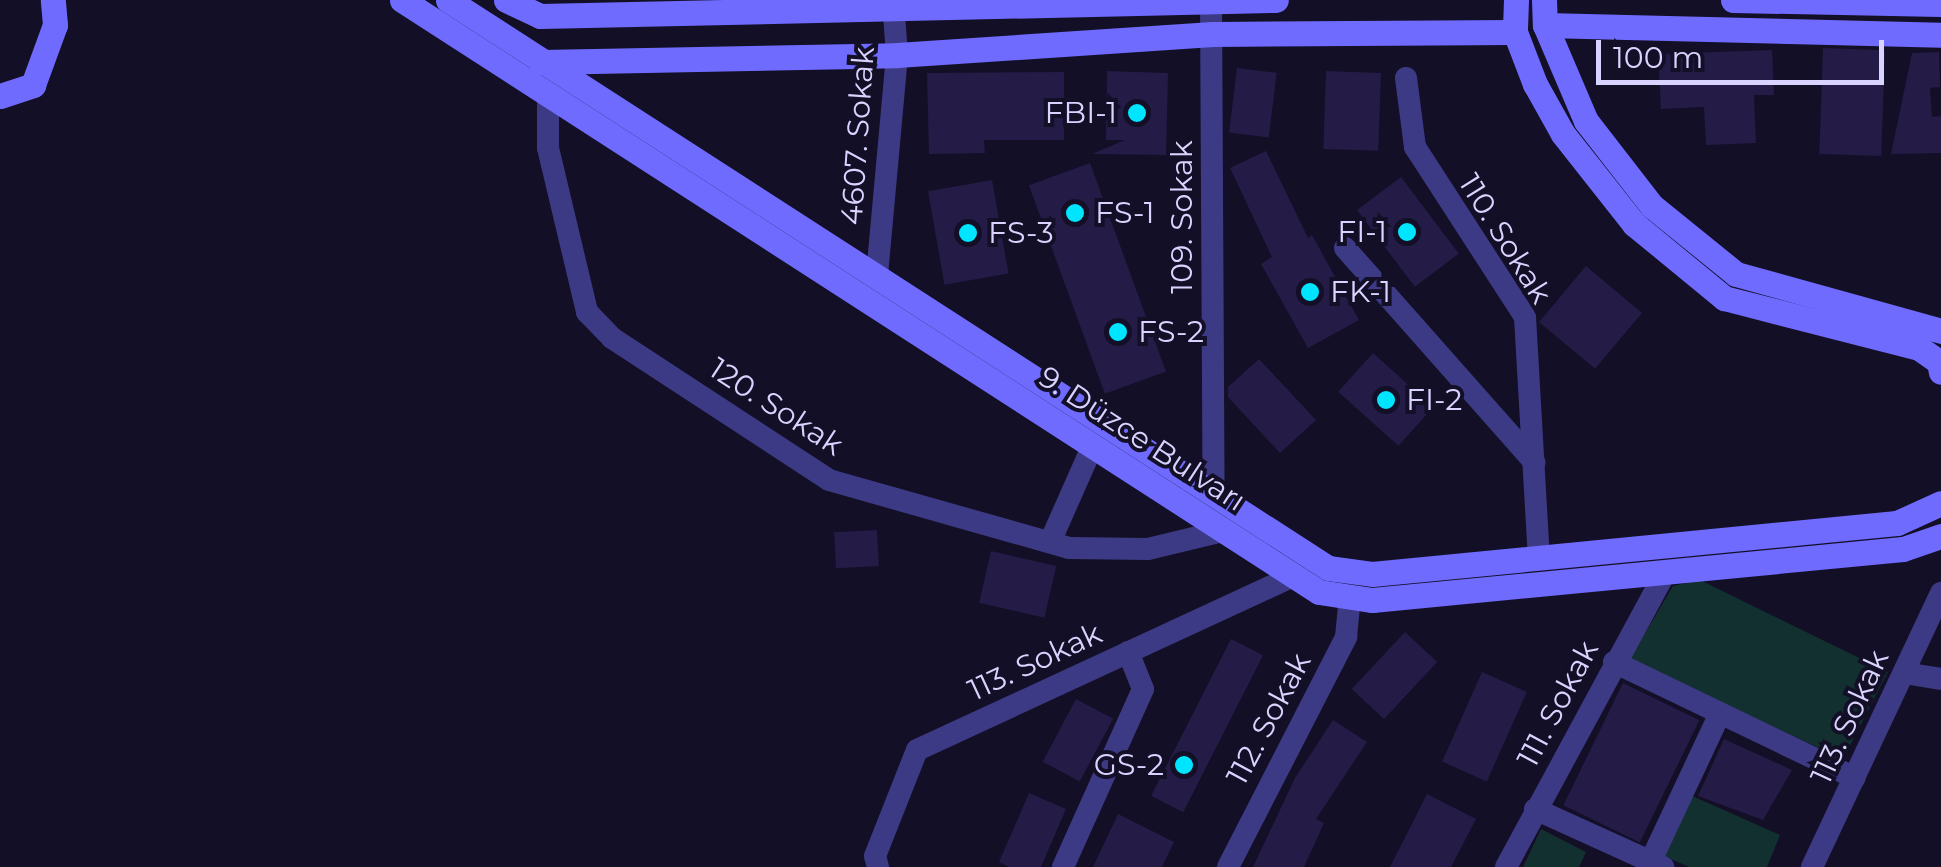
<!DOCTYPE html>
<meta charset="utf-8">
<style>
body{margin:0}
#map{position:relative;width:1941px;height:867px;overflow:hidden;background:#130f26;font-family:Montserrat,sans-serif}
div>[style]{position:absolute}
.green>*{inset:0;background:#12302f}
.building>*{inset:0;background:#241b47;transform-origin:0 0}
.street>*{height:22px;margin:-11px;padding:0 11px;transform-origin:11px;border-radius:11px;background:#3d3a85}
.secondary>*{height:25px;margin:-12.5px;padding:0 12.5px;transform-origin:12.5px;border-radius:12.5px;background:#6f6bff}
.dots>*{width:28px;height:28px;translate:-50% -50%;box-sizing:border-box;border:5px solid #130f26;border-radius:50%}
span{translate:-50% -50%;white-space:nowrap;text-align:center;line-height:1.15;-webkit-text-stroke:8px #130f26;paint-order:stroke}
.poi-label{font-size:30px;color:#d9d4ff}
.right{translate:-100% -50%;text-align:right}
.left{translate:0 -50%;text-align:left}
.street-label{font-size:30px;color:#d9d4ff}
.scale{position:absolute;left:1596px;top:40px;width:288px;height:45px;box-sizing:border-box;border:5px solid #d9d4ff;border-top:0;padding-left:12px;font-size:30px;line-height:35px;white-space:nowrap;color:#d9d4ff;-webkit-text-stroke:8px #130f26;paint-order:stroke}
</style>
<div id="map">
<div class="green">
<div style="clip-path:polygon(1700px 580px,1888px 672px,1843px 759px,1629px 660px,1673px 586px)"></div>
<div style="clip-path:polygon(1690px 795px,1780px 835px,1767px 867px,1689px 867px,1664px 856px)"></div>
<div style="clip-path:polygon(1541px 829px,1586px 852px,1579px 867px,1523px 867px)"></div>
</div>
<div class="building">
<div style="left:1823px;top:48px;width:62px;height:106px;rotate:2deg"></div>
<div style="clip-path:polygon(1772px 50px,1774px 95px,1754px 95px,1756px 143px,1706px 145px,1704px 107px,1661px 109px,1658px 54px)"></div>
<div style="clip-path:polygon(1939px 52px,1940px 87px,1930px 88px,1932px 117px,1941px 116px,1941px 153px,1891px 154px,1912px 53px)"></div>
<div style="left:1237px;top:68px;width:40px;height:65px;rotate:7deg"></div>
<div style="clip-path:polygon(1107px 71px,1168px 73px,1166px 155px,1092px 154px,1125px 140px,1106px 140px)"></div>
<div style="left:1326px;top:71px;width:55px;height:78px;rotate:2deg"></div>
<div style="clip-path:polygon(1064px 72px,1064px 140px,984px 140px,985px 153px,929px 154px,927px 73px)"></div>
<div style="clip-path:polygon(1266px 151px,1308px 238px,1312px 235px,1359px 320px,1308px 348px,1261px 264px,1272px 257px,1230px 168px)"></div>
<div style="left:1090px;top:163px;width:222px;height:65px;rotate:70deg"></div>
<div style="left:1401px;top:177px;width:96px;height:55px;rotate:53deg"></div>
<div style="left:992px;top:180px;width:95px;height:65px;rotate:80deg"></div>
<div style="left:1586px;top:266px;width:73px;height:73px;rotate:40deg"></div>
<div style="left:1373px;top:353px;width:81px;height:52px;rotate:42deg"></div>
<div style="clip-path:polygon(1259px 359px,1316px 420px,1280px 453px,1228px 397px,1228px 387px)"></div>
<div style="left:877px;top:530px;width:36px;height:43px;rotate:87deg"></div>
<div style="left:991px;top:551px;width:67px;height:53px;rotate:13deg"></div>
<div style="left:1405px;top:632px;width:44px;height:78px;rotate:43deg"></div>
<div style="left:1231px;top:639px;width:36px;height:176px;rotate:27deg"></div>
<div style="left:1482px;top:672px;width:49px;height:98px;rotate:24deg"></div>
<div style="left:1623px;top:683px;width:85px;height:136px;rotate:26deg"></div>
<div style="left:1076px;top:699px;width:42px;height:71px;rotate:28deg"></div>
<div style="clip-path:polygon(1333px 720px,1367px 742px,1316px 819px,1324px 823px,1304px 867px,1253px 867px,1295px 778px)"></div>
<div style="clip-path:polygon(1724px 739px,1792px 770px,1763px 820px,1698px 796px)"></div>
<div style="clip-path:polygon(1029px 793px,1066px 809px,1041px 867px,1009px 867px,999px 862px)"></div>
<div style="clip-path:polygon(1427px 794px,1476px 819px,1451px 867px,1390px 867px)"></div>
<div style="clip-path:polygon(1118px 814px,1174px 842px,1162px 867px,1093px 867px)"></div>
</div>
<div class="street">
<div style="left:1211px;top:0;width:494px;rotate:89.7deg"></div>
<div style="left:1406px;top:78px;width:70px;rotate:82.6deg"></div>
<div style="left:1415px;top:147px;width:202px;rotate:57.1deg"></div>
<div style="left:1525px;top:317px;width:240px;rotate:86.7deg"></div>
<div style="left:548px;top:98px;width:50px;rotate:90deg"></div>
<div style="left:548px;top:148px;width:169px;rotate:76.6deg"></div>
<div style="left:587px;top:312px;width:36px;rotate:46deg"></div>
<div style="left:612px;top:338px;width:259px;rotate:33.2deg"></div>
<div style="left:829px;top:480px;width:250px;rotate:15.8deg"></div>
<div style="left:1070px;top:548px;width:78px;rotate:0.7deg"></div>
<div style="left:1148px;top:549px;width:77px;rotate:-13.5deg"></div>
<div style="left:1345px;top:248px;width:286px;rotate:48.5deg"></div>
<div style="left:877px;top:275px;width:221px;rotate:-84.8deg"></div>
<div style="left:897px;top:55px;width:55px;rotate:-94.2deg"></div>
<div style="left:1050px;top:542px;width:104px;rotate:-66.1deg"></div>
<div style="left:1614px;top:662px;width:267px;rotate:25.7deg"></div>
<div style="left:1904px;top:673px;width:37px;rotate:9deg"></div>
<div style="left:1535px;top:809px;width:141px;rotate:24.4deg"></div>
<div style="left:878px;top:867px;width:11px;rotate:-105deg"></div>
<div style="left:875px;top:856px;width:114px;rotate:-68.4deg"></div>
<div style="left:917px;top:750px;width:414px;rotate:-24.8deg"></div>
<div style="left:1063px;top:867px;width:195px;rotate:-65.8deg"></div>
<div style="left:1143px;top:689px;width:40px;rotate:-112deg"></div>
<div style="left:1228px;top:867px;width:259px;rotate:-62.8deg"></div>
<div style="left:1346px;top:637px;width:41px;rotate:-84.4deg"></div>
<div style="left:1506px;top:867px;width:336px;rotate:-61.6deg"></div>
<div style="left:1648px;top:867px;width:170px;rotate:-64.9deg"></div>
<div style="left:1812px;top:867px;width:303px;rotate:-64.8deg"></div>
</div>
<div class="secondary">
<div style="left:402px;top:0;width:1091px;rotate:32.85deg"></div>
<div style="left:1319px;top:592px;width:54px;rotate:8.6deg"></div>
<div style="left:1372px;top:600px;width:533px;rotate:-5.49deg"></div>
<div style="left:1903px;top:549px;width:40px;rotate:-18.9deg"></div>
<div style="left:448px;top:0;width:1047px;rotate:32.84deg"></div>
<div style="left:1328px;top:568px;width:44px;rotate:7.8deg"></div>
<div style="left:1372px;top:574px;width:527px;rotate:-5.55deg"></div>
<div style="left:1897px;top:523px;width:48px;rotate:-24.4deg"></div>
<div style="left:506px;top:0;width:38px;rotate:25deg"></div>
<div style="left:540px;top:16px;width:736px;rotate:-1.25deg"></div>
<div style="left:1516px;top:0;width:32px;rotate:92deg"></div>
<div style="left:1515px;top:32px;width:56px;rotate:69deg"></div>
<div style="left:1535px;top:84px;width:57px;rotate:60.8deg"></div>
<div style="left:1563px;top:134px;width:115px;rotate:51.7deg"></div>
<div style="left:1634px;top:224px;width:117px;rotate:39.4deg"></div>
<div style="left:1724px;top:298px;width:201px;rotate:14.4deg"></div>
<div style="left:1919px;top:348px;width:24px;rotate:35deg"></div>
<div style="left:1939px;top:362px;width:10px;rotate:79deg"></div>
<div style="left:1544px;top:0;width:25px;rotate:88deg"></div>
<div style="left:1545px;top:25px;width:104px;rotate:66.9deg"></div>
<div style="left:1586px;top:121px;width:108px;rotate:52.2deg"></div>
<div style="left:1652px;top:206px;width:108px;rotate:39deg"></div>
<div style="left:1736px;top:274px;width:213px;rotate:15.5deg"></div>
<div style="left:1733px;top:0;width:208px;rotate:1.1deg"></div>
<div style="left:1545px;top:25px;width:396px;rotate:1.4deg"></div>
<div style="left:541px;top:62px;width:356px;rotate:-1.1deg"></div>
<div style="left:897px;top:55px;width:316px;rotate:-3.8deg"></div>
<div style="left:1212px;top:34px;width:303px;rotate:-0.4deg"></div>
<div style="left:0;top:96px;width:35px;rotate:-18deg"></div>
<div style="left:33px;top:85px;width:64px;rotate:-69.9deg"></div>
<div style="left:55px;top:25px;width:25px;rotate:-95deg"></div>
</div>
<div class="dots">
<div style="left:1137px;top:113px;background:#00e5ff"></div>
<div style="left:1075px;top:213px;background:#00e5ff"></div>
<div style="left:1407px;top:232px;background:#00e5ff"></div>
<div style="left:968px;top:233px;background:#00e5ff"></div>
<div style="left:1310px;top:292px;background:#00e5ff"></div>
<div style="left:1118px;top:332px;background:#00e5ff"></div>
<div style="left:1386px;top:400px;background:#00e5ff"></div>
<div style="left:1184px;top:765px;background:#00e5ff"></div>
</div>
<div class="poi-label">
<span class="right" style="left:1117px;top:113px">FBI-1</span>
<span class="left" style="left:1095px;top:213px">FS-1</span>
<span class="right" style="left:1387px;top:232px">FI-1</span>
<span class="left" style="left:988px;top:233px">FS-3</span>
<span class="left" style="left:1330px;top:292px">FK-1</span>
<span class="left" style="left:1138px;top:332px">FS-2</span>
<span class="left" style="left:1406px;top:400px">FI-2</span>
<span class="right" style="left:1164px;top:765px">GS-2</span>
</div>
<div class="street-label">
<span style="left:858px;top:136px;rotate:-86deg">4607. Sokak</span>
<span style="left:1182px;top:217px;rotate:-90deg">109. Sokak</span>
<span style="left:1505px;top:239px;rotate:58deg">110. Sokak</span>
<span style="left:776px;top:407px;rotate:33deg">120. Sokak</span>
<span style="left:1142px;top:439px;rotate:33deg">9. Düzce Bulvarı</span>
<span style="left:1035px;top:662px;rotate:-25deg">113. Sokak</span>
<span style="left:1558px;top:704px;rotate:-62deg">111. Sokak</span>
<span style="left:1850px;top:717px;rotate:-65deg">113. Sokak</span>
<span style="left:1269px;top:719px;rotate:-62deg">112. Sokak</span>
</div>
<div class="scale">100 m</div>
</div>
